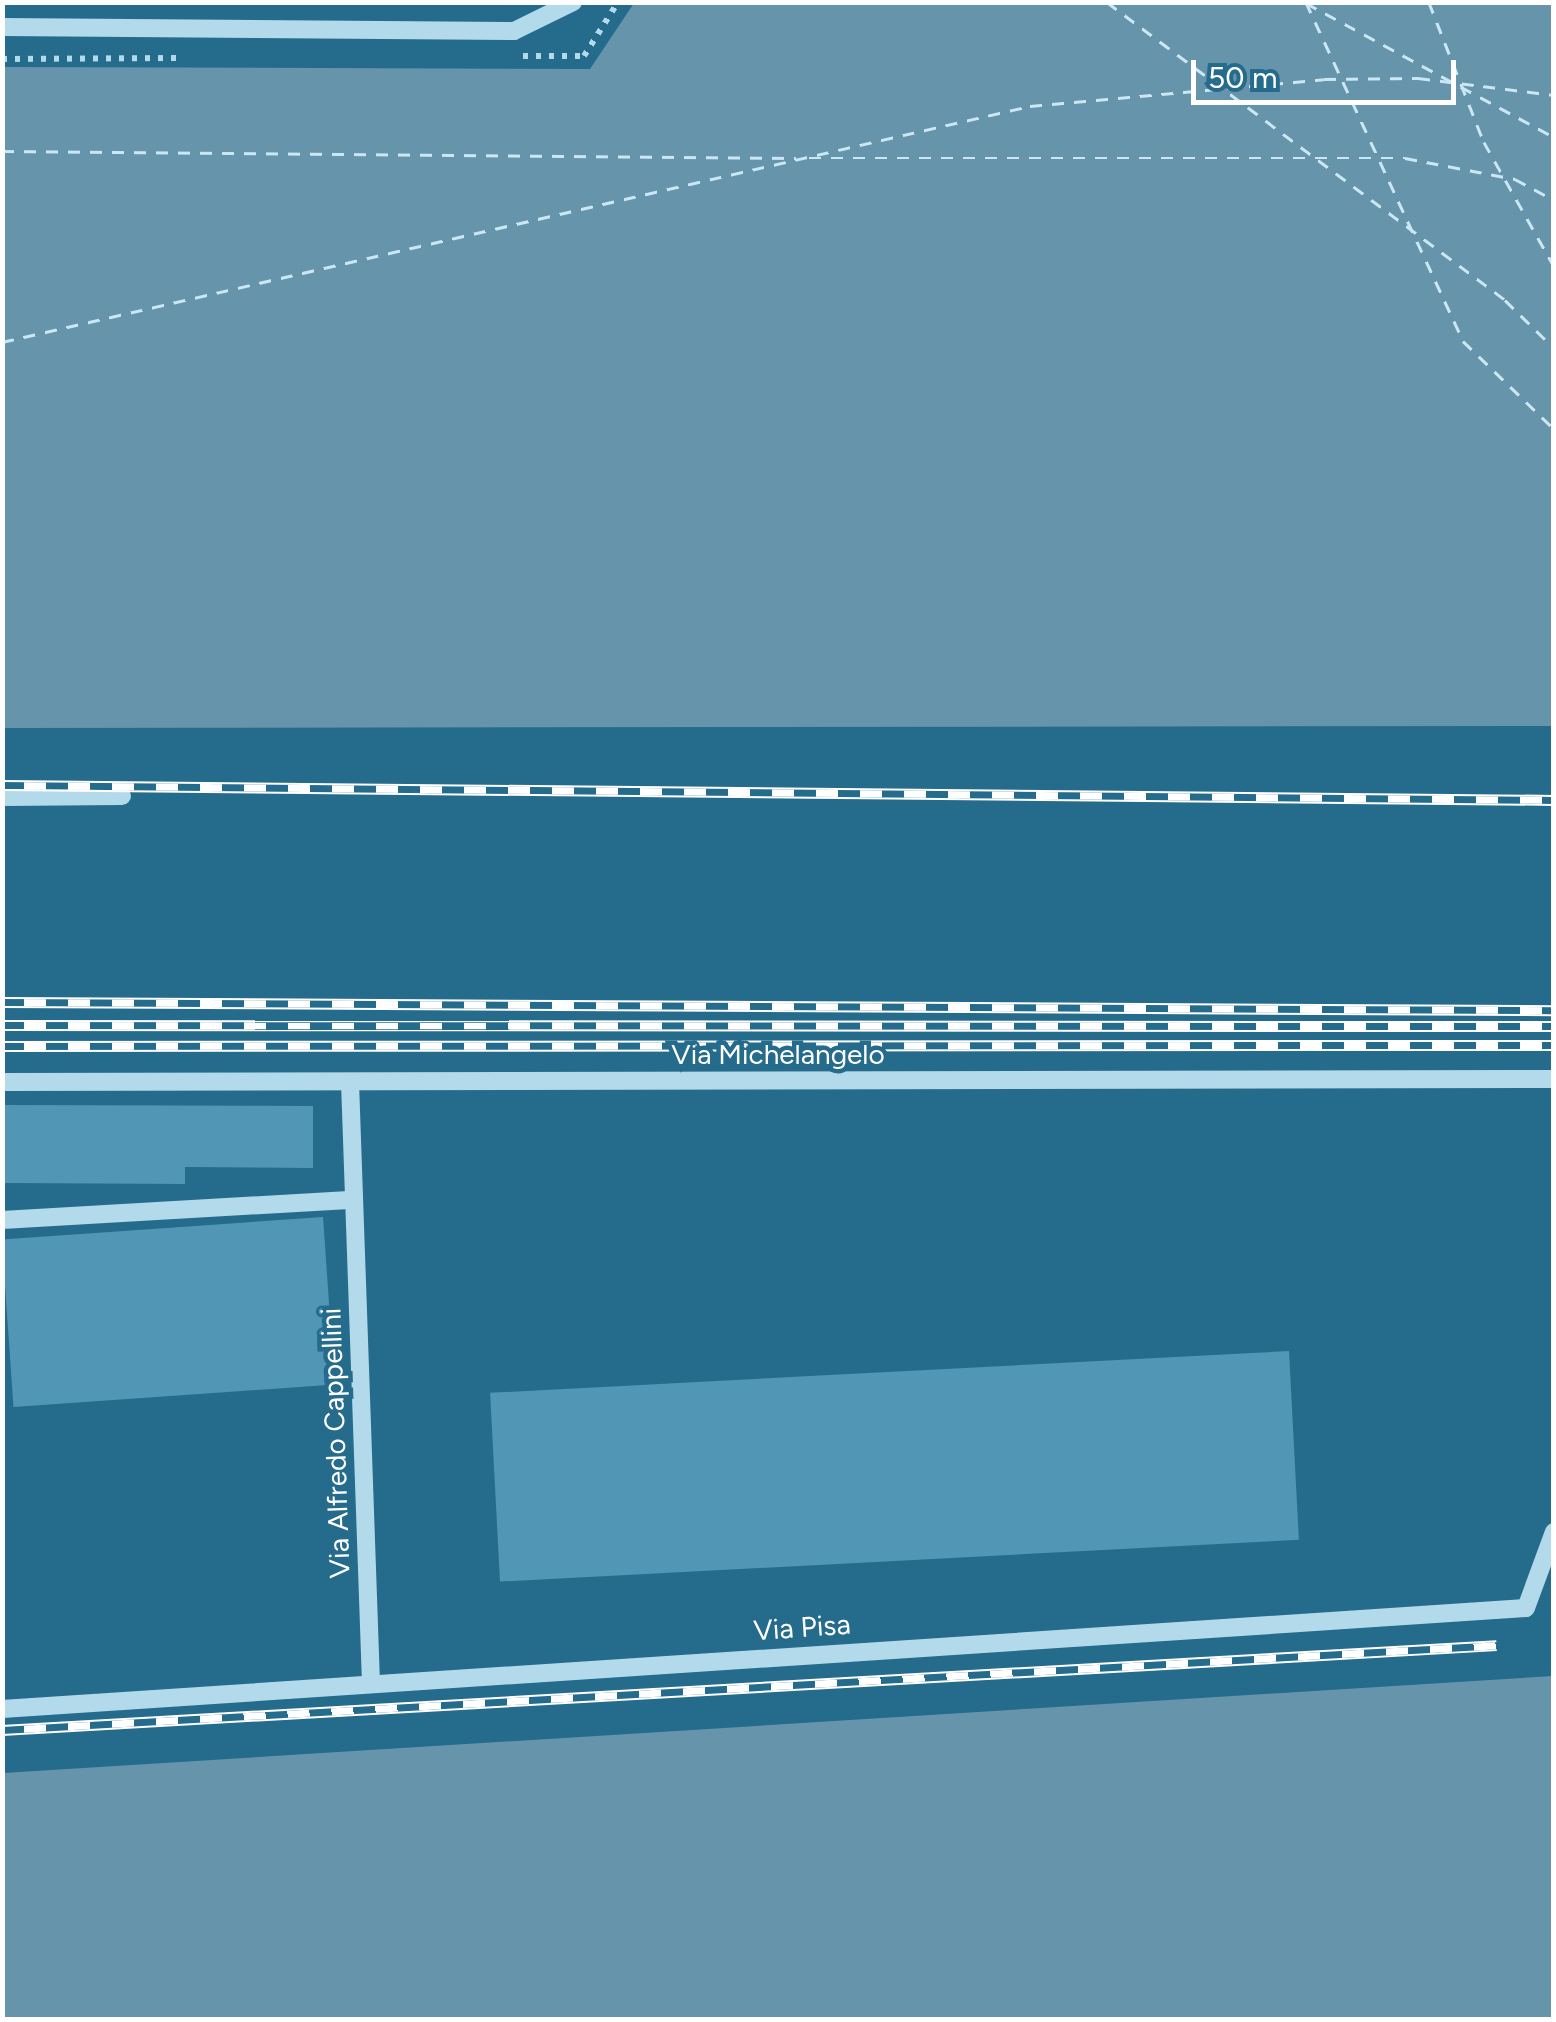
<!DOCTYPE html>
<style>
body{margin:0}
#map{position:relative;width:1556px;height:2022px;overflow:hidden;background:#256b8c;font-family:Figtree,sans-serif}
div>[style]{position:absolute}
.water>*{inset:0;background:#6694aa}
.ferry>*{height:2.5px;margin-top:-1.25px;transform-origin:0;background:repeating-linear-gradient(90deg,#c9e7f4 0 12px,transparent 0 22px)}
.building>*{inset:0;background:#5196b5;transform-origin:0 0}
.path>*{height:6px;margin-top:-3px;transform-origin:0;background:repeating-linear-gradient(90deg,#b3daeb 0 5px,transparent 0 13px)}
.minor>*{height:18px;margin:-9px;padding:0 9px;transform-origin:9px;border-radius:9px;background:#b3daeb}
.rail>*{height:11px;margin-top:-5.5px;transform-origin:0;background:repeating-linear-gradient(90deg,#256b8c 0 22px,#fff 0 44px);box-sizing:border-box;border-block:2px solid #fff}
span{translate:-50% -50%;white-space:nowrap;text-align:center;line-height:1.15;-webkit-text-stroke:9px #256b8c;paint-order:stroke}
.street-label{font-size:28px;color:#fff}
.frame{position:absolute;inset:0;border:5px solid #fff;pointer-events:none}
.scale{position:absolute;left:1191px;top:60px;width:265px;height:45px;box-sizing:border-box;border:5px solid #fff;border-top:0;padding-left:12px;font-size:30px;line-height:35px;white-space:nowrap;color:#fff;-webkit-text-stroke:8px #256b8c;paint-order:stroke}
</style>
<div id="map">
<div class="water">
<div style="clip-path:polygon(634px 3px,1553px 3px,1553px 726px,3px 728px,3px 67px,590px 69px)"></div>
<div style="clip-path:polygon(1553px 1676px,1553px 2019px,3px 2019px,3px 1773px)"></div>
</div>
<div class="ferry">
<div style="left:1107px;top:2px;width:497px;rotate:36.8deg"></div>
<div style="left:1505px;top:300px;width:69px;rotate:44.4deg"></div>
<div style="left:1306px;top:2px;width:374px;rotate:65.1deg"></div>
<div style="left:1463px;top:341px;width:127px;rotate:44deg"></div>
<div style="left:1429px;top:2px;width:150px;rotate:68.6deg"></div>
<div style="left:1484px;top:142px;width:142px;rotate:60.6deg"></div>
<div style="left:1306px;top:3px;width:282px;rotate:28.4deg"></div>
<div style="left:2px;top:151px;width:794px;rotate:0.51deg"></div>
<div style="left:809px;top:158px;width:596px"></div>
<div style="left:1405px;top:158px;width:112px;rotate:10.8deg"></div>
<div style="left:1515px;top:179px;width:44px;rotate:28.3deg"></div>
<div style="left:2px;top:342px;width:1055px;rotate:-12.93deg"></div>
<div style="left:1030px;top:106px;width:295px;rotate:-5.2deg"></div>
<div style="left:1324px;top:79px;width:94px;rotate:-0.6deg"></div>
<div style="left:1418px;top:78px;width:137px;rotate:7.1deg"></div>
</div>
<div class="building">
<div style="clip-path:polygon(2px 1105px,313px 1106px,313px 1168px,185px 1167px,185px 1184px,2px 1183px)"></div>
<div style="left:323px;top:1217px;width:168px;height:322px;rotate:86deg"></div>
<div style="left:1289px;top:1351px;width:189px;height:800px;rotate:87deg"></div>
</div>
<div class="path">
<div style="left:523px;top:56px;width:61px"></div>
<div style="left:584px;top:56px;width:64px;rotate:-57.8deg"></div>
<div style="left:2px;top:59px;width:174px;rotate:-0.3deg"></div>
</div>
<div class="minor">
<div style="left:2px;top:27px;width:512px;rotate:0.45deg"></div>
<div style="left:514px;top:31px;width:66px;rotate:-26.2deg"></div>
<div style="left:2px;top:797px;width:120px;rotate:-0.5deg"></div>
<div style="left:2px;top:1082px;width:1552px;rotate:-0.11deg"></div>
<div style="left:350px;top:1082px;width:602px;rotate:88deg"></div>
<div style="left:2px;top:1220px;width:352px;rotate:-3.3deg"></div>
<div style="left:2px;top:1709px;width:1527px;rotate:-3.79deg"></div>
<div style="left:1526px;top:1608px;width:81px;rotate:-69.8deg"></div>
</div>
<div class="rail">
<div style="left:2px;top:785px;width:1552px;rotate:0.55deg"></div>
<div style="left:2px;top:1002px;width:1552px;rotate:0.3deg"></div>
<div style="left:2px;top:1025px;width:1552px;rotate:0.04deg"></div>
<div style="left:2px;top:1046px;width:1552px;rotate:-0.04deg"></div>
<div style="left:2px;top:1730px;width:1497px;rotate:-3.25deg"></div>
</div>
<div class="street-label">
<span style="left:778px;top:1054px">Via Michelangelo</span>
<span style="left:335px;top:1443px;rotate:-92deg">Via Alfredo Cappellini</span>
<span style="left:802px;top:1627px;rotate:-4deg">Via Pisa</span>
</div>
<div class="frame"></div>
<div class="scale">50 m</div>
</div>
